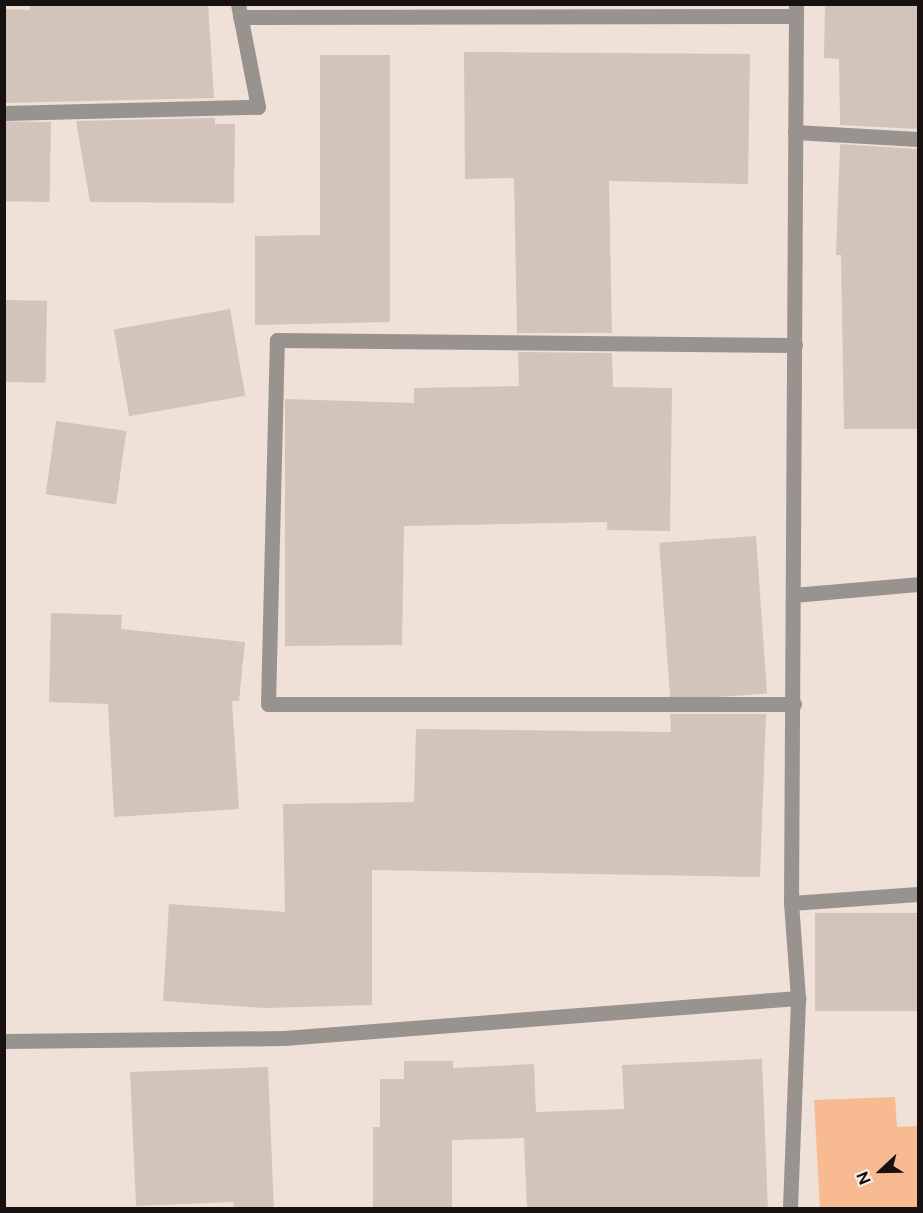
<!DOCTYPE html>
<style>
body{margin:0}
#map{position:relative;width:923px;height:1213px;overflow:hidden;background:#efe1d7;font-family:"Public Sans",sans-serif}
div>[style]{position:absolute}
.green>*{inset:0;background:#f8ba90}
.building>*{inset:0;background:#d2c4bb;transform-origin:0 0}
.minor>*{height:15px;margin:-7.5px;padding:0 7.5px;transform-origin:7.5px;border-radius:7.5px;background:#99938f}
span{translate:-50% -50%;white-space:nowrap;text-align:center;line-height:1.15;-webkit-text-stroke:5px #fceee5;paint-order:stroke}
.frame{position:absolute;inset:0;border:6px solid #17120f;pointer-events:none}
.north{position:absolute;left:851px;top:1141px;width:60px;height:60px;-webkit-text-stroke:4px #fceee5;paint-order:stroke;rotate:248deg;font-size:16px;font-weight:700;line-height:24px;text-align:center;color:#17120f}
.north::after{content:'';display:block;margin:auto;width:21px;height:27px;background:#17120f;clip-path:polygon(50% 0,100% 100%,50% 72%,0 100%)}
</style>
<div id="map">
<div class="green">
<div style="clip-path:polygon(895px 1097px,897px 1127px,918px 1126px,918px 1104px,918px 1208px,820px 1208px,814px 1100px)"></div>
</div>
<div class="building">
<div style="clip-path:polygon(30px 4px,208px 4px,214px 98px,4px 103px,4px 9px,30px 10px)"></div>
<div style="clip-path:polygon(825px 4px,918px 4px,918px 129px,840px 125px,839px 59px,824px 58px)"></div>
<div style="clip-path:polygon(464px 52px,750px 54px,748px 184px,609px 181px,612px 333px,517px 333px,514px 178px,465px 179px)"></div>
<div style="clip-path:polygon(320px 55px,390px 55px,390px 322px,255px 325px,255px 236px,320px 235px)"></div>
<div style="clip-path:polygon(215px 118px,215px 124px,235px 124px,234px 203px,90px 202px,76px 121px)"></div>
<div style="left:51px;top:122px;width:80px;height:47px;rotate:91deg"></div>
<div style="clip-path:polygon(840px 144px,918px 149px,918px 429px,844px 429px,841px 255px,836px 255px)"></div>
<div style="left:4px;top:300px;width:43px;height:82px;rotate:1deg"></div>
<div style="left:230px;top:309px;width:88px;height:118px;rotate:80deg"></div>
<div style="clip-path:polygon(518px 352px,612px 353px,613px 387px,672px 388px,670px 531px,607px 530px,607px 522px,404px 526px,402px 645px,285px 646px,285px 399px,414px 403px,414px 388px,519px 386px)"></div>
<div style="left:56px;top:421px;width:71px;height:74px;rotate:8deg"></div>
<div style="left:756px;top:536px;width:158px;height:97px;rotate:86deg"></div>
<div style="clip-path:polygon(51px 613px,122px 615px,121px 629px,245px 642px,239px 701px,232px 701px,239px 809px,114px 817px,108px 704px,49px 702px)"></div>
<div style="clip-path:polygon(670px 714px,766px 714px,760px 877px,372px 870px,372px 1005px,265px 1008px,163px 1001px,169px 904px,285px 912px,283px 804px,414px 802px,416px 729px,671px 732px)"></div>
<div style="left:918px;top:913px;width:98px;height:103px;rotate:90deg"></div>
<div style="clip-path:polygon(762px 1059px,768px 1209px,527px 1209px,524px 1138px,452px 1140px,452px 1209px,373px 1209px,373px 1127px,380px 1127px,380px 1079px,404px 1079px,404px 1061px,453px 1061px,453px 1068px,534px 1064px,536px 1112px,624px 1109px,622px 1065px)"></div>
<div style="clip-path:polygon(268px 1067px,274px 1209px,234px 1209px,233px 1202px,136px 1206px,130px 1072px)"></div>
</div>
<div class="minor">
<div style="left:240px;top:17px;width:556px;rotate:-0.1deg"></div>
<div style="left:4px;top:113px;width:254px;rotate:-1.4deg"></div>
<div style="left:258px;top:107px;width:105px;rotate:-101deg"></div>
<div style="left:795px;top:132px;width:123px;rotate:3.3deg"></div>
<div style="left:793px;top:595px;width:125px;rotate:-5deg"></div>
<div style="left:794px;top:704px;width:526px;rotate:180deg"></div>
<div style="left:268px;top:704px;width:364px;rotate:-88.6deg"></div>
<div style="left:277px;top:340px;width:518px;rotate:0.55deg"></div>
<div style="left:791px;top:903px;width:127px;rotate:-4.1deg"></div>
<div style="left:4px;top:1041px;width:280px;rotate:-0.6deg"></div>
<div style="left:284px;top:1038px;width:516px;rotate:-4.45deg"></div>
<div style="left:790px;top:1208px;width:210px;rotate:-87.8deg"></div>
<div style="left:798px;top:998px;width:95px;rotate:-94.2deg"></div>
<div style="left:791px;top:903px;width:899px;rotate:-89.68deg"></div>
</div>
<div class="frame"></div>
<div class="north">N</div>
</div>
